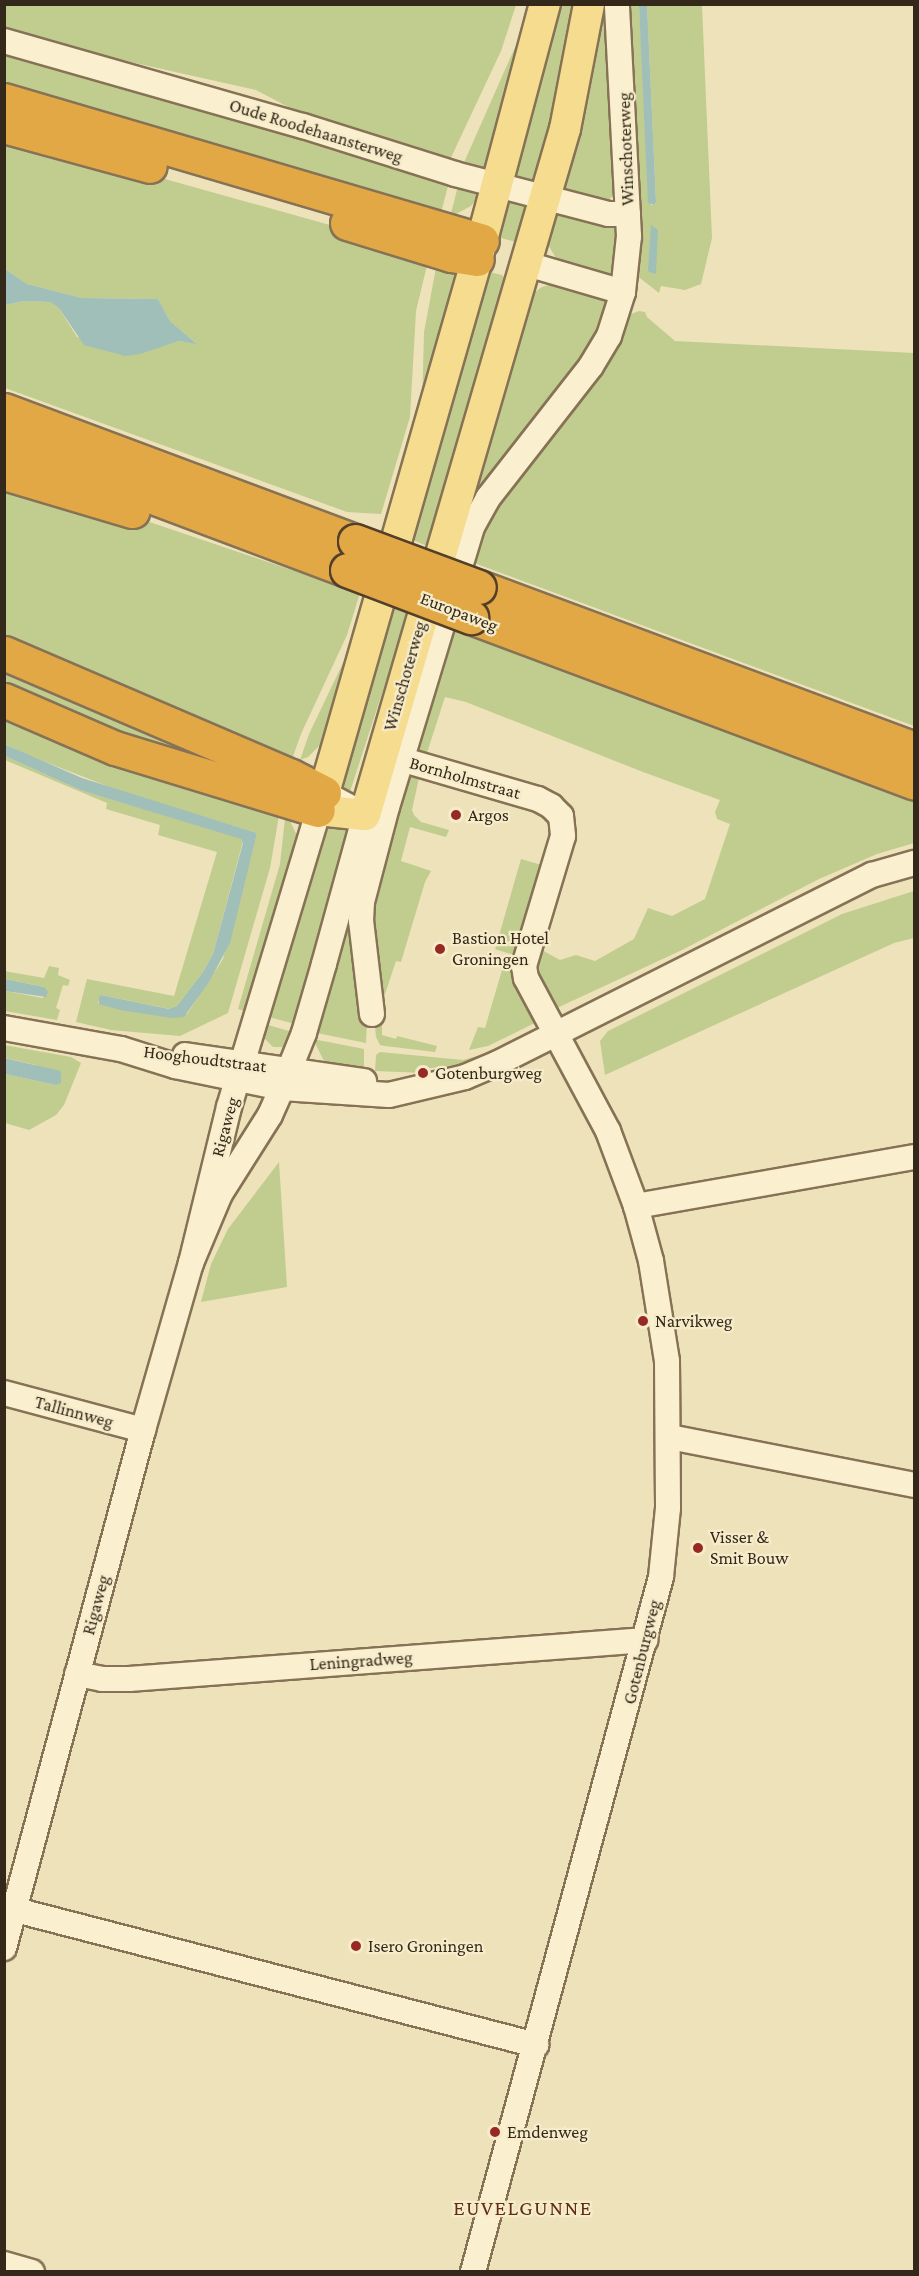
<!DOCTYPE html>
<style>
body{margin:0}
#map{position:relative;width:919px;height:2276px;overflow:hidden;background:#eee2bb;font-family:"Crimson Pro",serif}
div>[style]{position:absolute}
.green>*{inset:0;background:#c1cc8f;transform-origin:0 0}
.water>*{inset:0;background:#9fbfb8}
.roads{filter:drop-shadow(2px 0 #867255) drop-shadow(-2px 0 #867255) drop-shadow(0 2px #867255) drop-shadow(0 -2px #867255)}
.minor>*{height:24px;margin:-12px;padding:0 12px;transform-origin:12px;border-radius:12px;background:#faefce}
.major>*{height:30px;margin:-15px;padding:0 15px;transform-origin:15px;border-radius:15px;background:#f5dc8f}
.highway>*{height:33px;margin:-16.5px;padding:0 16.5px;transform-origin:16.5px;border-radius:16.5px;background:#e3a846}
.bridges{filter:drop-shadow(2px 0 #533f2a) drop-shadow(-2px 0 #533f2a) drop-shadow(0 2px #533f2a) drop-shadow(0 -2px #533f2a)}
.highway-bridge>*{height:33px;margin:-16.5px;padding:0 16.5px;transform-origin:16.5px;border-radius:16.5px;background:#e3a846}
.dots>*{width:16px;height:16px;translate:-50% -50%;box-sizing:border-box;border:3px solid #f6ecca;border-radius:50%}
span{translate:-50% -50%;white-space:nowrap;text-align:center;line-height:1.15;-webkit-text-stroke:4.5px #f6ecca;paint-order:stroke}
.street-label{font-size:18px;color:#34281a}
.poi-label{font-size:18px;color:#34281a}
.left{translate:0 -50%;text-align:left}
.quarter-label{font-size:21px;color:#622d18;letter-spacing:1.5px}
.frame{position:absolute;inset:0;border:6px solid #34281a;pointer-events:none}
</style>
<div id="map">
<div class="green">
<div style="clip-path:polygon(4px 5px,516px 5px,501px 51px,448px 164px,292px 109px,256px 90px,5px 34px)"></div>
<div style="clip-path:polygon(530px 5px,485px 171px,462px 167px,516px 45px)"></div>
<div style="clip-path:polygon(557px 5px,582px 5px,540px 188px,508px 175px)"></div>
<div style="clip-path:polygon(597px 5px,613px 5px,618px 190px,606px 203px,554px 194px)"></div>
<div style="clip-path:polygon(625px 5px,639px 5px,651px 205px,654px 205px,656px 202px,647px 5px,702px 5px,712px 238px,701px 284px,685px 290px,661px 286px,659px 293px,636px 275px)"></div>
<div style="clip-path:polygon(4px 45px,449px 182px,440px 217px,5px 94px)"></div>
<div style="clip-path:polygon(4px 134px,430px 253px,416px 311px,410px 417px,381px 514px,347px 512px,5px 388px,5px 305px,24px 301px,50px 302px,59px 308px,77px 337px,162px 346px,179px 341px,196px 343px,170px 321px,158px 299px,82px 298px,27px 284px,5px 269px)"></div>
<div style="clip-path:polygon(482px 183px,480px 194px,471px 206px,450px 217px,458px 186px)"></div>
<div style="clip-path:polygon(503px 193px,538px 199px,519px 243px,498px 237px)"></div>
<div style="clip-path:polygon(553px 203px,611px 220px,624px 237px,617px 272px,603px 275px,562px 263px,556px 258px,547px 243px)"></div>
<div style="clip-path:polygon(438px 257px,450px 268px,459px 288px,422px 408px,424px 332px)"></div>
<div style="clip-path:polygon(489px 272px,502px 275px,506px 279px,430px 547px,403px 536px)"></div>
<div style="clip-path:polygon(552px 284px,599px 297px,606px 302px,608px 308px,594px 349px,459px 520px,531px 295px,542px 287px)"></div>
<div style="clip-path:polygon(639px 311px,645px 312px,647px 317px,675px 341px,914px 353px,914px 726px,466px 560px,479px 530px,626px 316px)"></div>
<div style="clip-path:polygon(5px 479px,111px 509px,360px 593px,347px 635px,301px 734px,291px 762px,5px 645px)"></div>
<div style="clip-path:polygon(374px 598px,342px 675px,321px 744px,308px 757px,300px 760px,309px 734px)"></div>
<div style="left:386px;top:600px;width:25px;height:194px;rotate:18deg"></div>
<div style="clip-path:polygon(450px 624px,914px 801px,914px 843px,877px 854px,819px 879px,682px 950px,557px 1008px,536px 969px,540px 949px,560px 960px,576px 955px,595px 961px,634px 939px,648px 908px,672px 916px,705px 899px,730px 824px,717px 819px,715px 812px,720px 800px,643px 772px,466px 702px,445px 697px,426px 756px,415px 752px)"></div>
<div style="clip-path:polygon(4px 660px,284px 793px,5px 693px)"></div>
<div style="clip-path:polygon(4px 709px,280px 810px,270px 868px,228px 1013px,180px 1036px,111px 1030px,76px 1022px,87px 979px,174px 996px,217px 852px,158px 835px,160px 825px,106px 809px,107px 803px,5px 760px,5px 756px,80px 790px,239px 837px,243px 841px,213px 954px,203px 972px,177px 1006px,170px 1009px,101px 995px,98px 1003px,187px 1014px,223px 959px,257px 833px,120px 791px,25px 754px,5px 744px)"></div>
<div style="clip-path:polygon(405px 773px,417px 774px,419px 778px,412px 810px,414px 815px,421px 822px,449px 830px,446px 837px,410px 827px,401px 861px,431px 871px,425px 882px,401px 962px,396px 961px,382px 1003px,382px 1035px,396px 1039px,397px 1036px,437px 1046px,435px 1052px,385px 1046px,380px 1045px,376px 1037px,365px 921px)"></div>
<div style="clip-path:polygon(285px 818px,290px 821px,298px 838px,298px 851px,252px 1013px,238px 1009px,280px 864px)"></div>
<div style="clip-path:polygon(322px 819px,346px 828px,346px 837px,295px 1024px,265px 1016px)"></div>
<div style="left:521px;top:859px;width:25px;height:94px;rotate:16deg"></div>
<div style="clip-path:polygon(365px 867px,367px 1019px,366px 1043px,312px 1032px)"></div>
<div style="clip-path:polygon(914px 891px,914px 938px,894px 943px,605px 1075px,600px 1041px,608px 1031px,842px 914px)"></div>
<div style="clip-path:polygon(49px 966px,59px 968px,58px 975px,70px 980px,68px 986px,63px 985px,56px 1008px,60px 1010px,57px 1020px,5px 1011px,5px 991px,43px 998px,44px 987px,5px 979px,4px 971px,44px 978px)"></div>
<div style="clip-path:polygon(502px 970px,514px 972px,537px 1022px,488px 1046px,469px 1050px,478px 1027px,485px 1028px)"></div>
<div style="clip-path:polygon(261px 1023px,296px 1033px,283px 1047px,273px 1047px,263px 1037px)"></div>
<div style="clip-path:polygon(538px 1028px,535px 1033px,464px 1064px,423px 1069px,424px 1073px,375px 1071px,376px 1055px,380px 1052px,463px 1060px,494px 1051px)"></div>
<div style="clip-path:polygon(313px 1039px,364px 1049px,364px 1066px,360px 1072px,335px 1069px,325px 1063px)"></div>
<div style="clip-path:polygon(4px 1045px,71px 1057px,81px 1063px,64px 1105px,56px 1115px,29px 1130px,5px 1123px,5px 1074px,56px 1085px,36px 1065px,5px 1058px)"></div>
<div style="clip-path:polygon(279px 1162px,287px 1287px,201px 1302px,211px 1264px,228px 1229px)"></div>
</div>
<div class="water">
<div style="clip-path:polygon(639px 5px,647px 5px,656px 202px,654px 205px,648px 203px)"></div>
<div style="clip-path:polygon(651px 225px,658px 230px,656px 274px,649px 272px,648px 269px)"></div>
<div style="clip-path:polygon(5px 269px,27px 284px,82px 298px,158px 299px,170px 321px,197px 344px,179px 341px,140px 354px,125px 356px,84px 345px,59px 308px,50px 302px,24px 301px,5px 305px)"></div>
<div style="clip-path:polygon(4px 744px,82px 778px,257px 833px,230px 943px,209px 982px,184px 1017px,172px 1018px,120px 1010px,99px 1004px,99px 997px,101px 995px,169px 1009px,177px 1006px,203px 972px,213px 954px,243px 843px,241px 839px,80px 790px,5px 756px)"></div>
<div style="clip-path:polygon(5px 979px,44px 987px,48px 992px,46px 997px,5px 991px)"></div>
<div style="clip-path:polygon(4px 1058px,61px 1071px,61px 1083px,56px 1085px,5px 1074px)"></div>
</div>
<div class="roads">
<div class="minor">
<div style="left:4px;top:41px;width:311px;rotate:15.9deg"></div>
<div style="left:303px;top:126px;width:159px;rotate:17.5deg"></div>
<div style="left:455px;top:174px;width:159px;rotate:14.6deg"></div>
<div style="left:609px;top:214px;width:19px"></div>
<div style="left:527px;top:264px;width:100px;rotate:16.3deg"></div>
<div style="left:623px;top:292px;width:56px;rotate:-83.9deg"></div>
<div style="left:629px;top:236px;width:232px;rotate:-93deg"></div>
<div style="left:383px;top:754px;width:161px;rotate:16.2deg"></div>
<div style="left:538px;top:799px;width:15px;rotate:28deg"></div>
<div style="left:551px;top:806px;width:14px;rotate:45deg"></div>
<div style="left:561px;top:816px;width:20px;rotate:84deg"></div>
<div style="left:563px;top:836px;width:136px;rotate:106.7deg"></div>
<div style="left:524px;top:966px;width:12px;rotate:81deg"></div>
<div style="left:526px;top:978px;width:174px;rotate:61.8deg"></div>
<div style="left:608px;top:1131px;width:80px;rotate:69.5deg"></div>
<div style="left:636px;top:1206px;width:57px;rotate:74.7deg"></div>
<div style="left:651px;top:1261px;width:101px;rotate:80.9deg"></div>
<div style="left:667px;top:1361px;width:147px;rotate:89.6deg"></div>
<div style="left:668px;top:1508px;width:69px;rotate:95.8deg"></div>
<div style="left:661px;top:1577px;width:720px;rotate:105.14deg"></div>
<div style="left:372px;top:1014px;width:94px;rotate:-96.7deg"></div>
<div style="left:361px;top:921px;width:19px;rotate:-87deg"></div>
<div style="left:362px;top:902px;width:98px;rotate:-75.3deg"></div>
<div style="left:387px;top:807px;width:293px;rotate:-73.1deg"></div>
<div style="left:472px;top:527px;width:33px;rotate:-61deg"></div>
<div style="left:488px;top:498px;width:167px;rotate:-52deg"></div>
<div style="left:591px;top:366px;width:35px;rotate:-59deg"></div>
<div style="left:609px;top:336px;width:46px;rotate:-72.3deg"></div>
<div style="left:4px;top:1028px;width:119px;rotate:10.2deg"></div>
<div style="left:121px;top:1049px;width:57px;rotate:17.5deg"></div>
<div style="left:175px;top:1066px;width:109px;rotate:11.6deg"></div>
<div style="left:282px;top:1088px;width:107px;rotate:3.7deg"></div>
<div style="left:389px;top:1095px;width:78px;rotate:-13.3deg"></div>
<div style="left:465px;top:1077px;width:36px;rotate:-23deg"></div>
<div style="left:498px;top:1063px;width:419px;rotate:-26.7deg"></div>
<div style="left:872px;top:875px;width:44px;rotate:-15.9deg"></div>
<div style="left:185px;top:1055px;width:181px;rotate:8.3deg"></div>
<div style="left:636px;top:1206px;width:282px;rotate:-10deg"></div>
<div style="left:4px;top:1393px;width:144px;rotate:14.9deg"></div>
<div style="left:670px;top:1437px;width:249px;rotate:11.1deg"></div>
<div style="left:77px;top:1674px;width:25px;rotate:11deg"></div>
<div style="left:102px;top:1679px;width:27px"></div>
<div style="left:129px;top:1679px;width:518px;rotate:-4.31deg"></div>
<div style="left:4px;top:1907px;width:550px;rotate:14.54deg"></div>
<div style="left:4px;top:1948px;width:536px;rotate:-74.98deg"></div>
<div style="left:143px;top:1430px;width:174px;rotate:-74deg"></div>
<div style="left:191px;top:1263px;width:161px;rotate:-76.3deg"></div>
<div style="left:229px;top:1107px;width:328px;rotate:-73.2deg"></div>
<div style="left:324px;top:793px;width:47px;rotate:28.2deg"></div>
<div style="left:365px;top:815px;width:155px;rotate:105.4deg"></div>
<div style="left:324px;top:964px;width:72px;rotate:106.2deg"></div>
<div style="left:304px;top:1033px;width:59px;rotate:111.8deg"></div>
<div style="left:282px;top:1088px;width:30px;rotate:114deg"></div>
<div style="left:270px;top:1115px;width:93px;rotate:122.3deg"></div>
<div style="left:220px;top:1194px;width:75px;rotate:112.8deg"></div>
<div style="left:4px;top:2264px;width:29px;rotate:16deg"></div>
</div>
<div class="major">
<div style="left:324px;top:793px;width:555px;rotate:-74.01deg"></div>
<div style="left:477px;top:259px;width:264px;rotate:-75.1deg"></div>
<div style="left:318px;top:810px;width:47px;rotate:6.1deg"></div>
<div style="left:365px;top:815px;width:715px;rotate:-73.75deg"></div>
<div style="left:565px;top:129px;width:127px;rotate:-79.1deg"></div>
</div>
<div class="highway">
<div style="left:4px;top:100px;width:498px;rotate:16.4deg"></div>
<div style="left:4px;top:126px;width:151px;rotate:15.3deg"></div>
<div style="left:347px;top:223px;width:109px;rotate:17.1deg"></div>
<div style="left:451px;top:255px;width:26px;rotate:9deg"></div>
<div style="left:4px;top:410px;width:375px;rotate:20.5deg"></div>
<div style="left:4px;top:441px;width:366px;rotate:20.6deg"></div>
<div style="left:4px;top:473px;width:134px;rotate:16.5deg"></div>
<div style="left:479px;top:587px;width:464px;rotate:20.4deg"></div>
<div style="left:471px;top:617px;width:473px;rotate:20.5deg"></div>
<div style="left:4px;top:653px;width:312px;rotate:23.2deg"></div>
<div style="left:291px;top:776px;width:37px;rotate:27deg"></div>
<div style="left:4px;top:700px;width:121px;rotate:23.4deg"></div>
<div style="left:115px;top:748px;width:212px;rotate:17deg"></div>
</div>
</div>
<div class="bridges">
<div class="highway-bridge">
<div style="left:355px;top:541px;width:132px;rotate:20.4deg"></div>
<div style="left:347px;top:570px;width:133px;rotate:20.8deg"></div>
</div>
</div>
<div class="dots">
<div style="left:456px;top:815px;background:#962a23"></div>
<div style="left:440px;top:949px;background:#962a23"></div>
<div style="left:423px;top:1073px;background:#962a23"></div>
<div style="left:643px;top:1321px;background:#962a23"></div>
<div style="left:698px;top:1548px;background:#962a23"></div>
<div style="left:356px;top:1946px;background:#962a23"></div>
<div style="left:495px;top:2132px;background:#962a23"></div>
</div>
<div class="street-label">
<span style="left:316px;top:131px;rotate:17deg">Oude Roodehaansterweg</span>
<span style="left:626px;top:149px;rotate:-92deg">Winschoterweg</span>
<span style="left:459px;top:612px;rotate:21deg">Europaweg</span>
<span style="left:405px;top:676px;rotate:-74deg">Winschoterweg</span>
<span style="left:465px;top:778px;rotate:16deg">Bornholmstraat</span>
<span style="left:205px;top:1059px;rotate:7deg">Hooghoudtstraat</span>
<span style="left:225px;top:1127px;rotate:-75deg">Rigaweg</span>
<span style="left:74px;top:1412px;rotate:15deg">Tallinnweg</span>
<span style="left:96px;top:1605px;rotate:-75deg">Rigaweg</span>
<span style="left:642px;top:1652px;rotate:-76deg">Gotenburgweg</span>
<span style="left:361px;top:1661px;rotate:-4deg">Leningradweg</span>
</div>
<div class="poi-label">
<span class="left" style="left:468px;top:815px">Argos</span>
<span class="left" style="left:452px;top:949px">Bastion Hotel<br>Groningen</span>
<span class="left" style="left:435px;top:1073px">Gotenburgweg</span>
<span class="left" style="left:655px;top:1321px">Narvikweg</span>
<span class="left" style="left:710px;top:1548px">Visser &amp;<br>Smit Bouw</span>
<span class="left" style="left:368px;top:1946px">Isero Groningen</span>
<span class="left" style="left:507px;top:2132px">Emdenweg</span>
</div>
<div class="quarter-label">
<span style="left:523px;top:2208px">EUVELGUNNE</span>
</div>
<div class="frame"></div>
</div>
